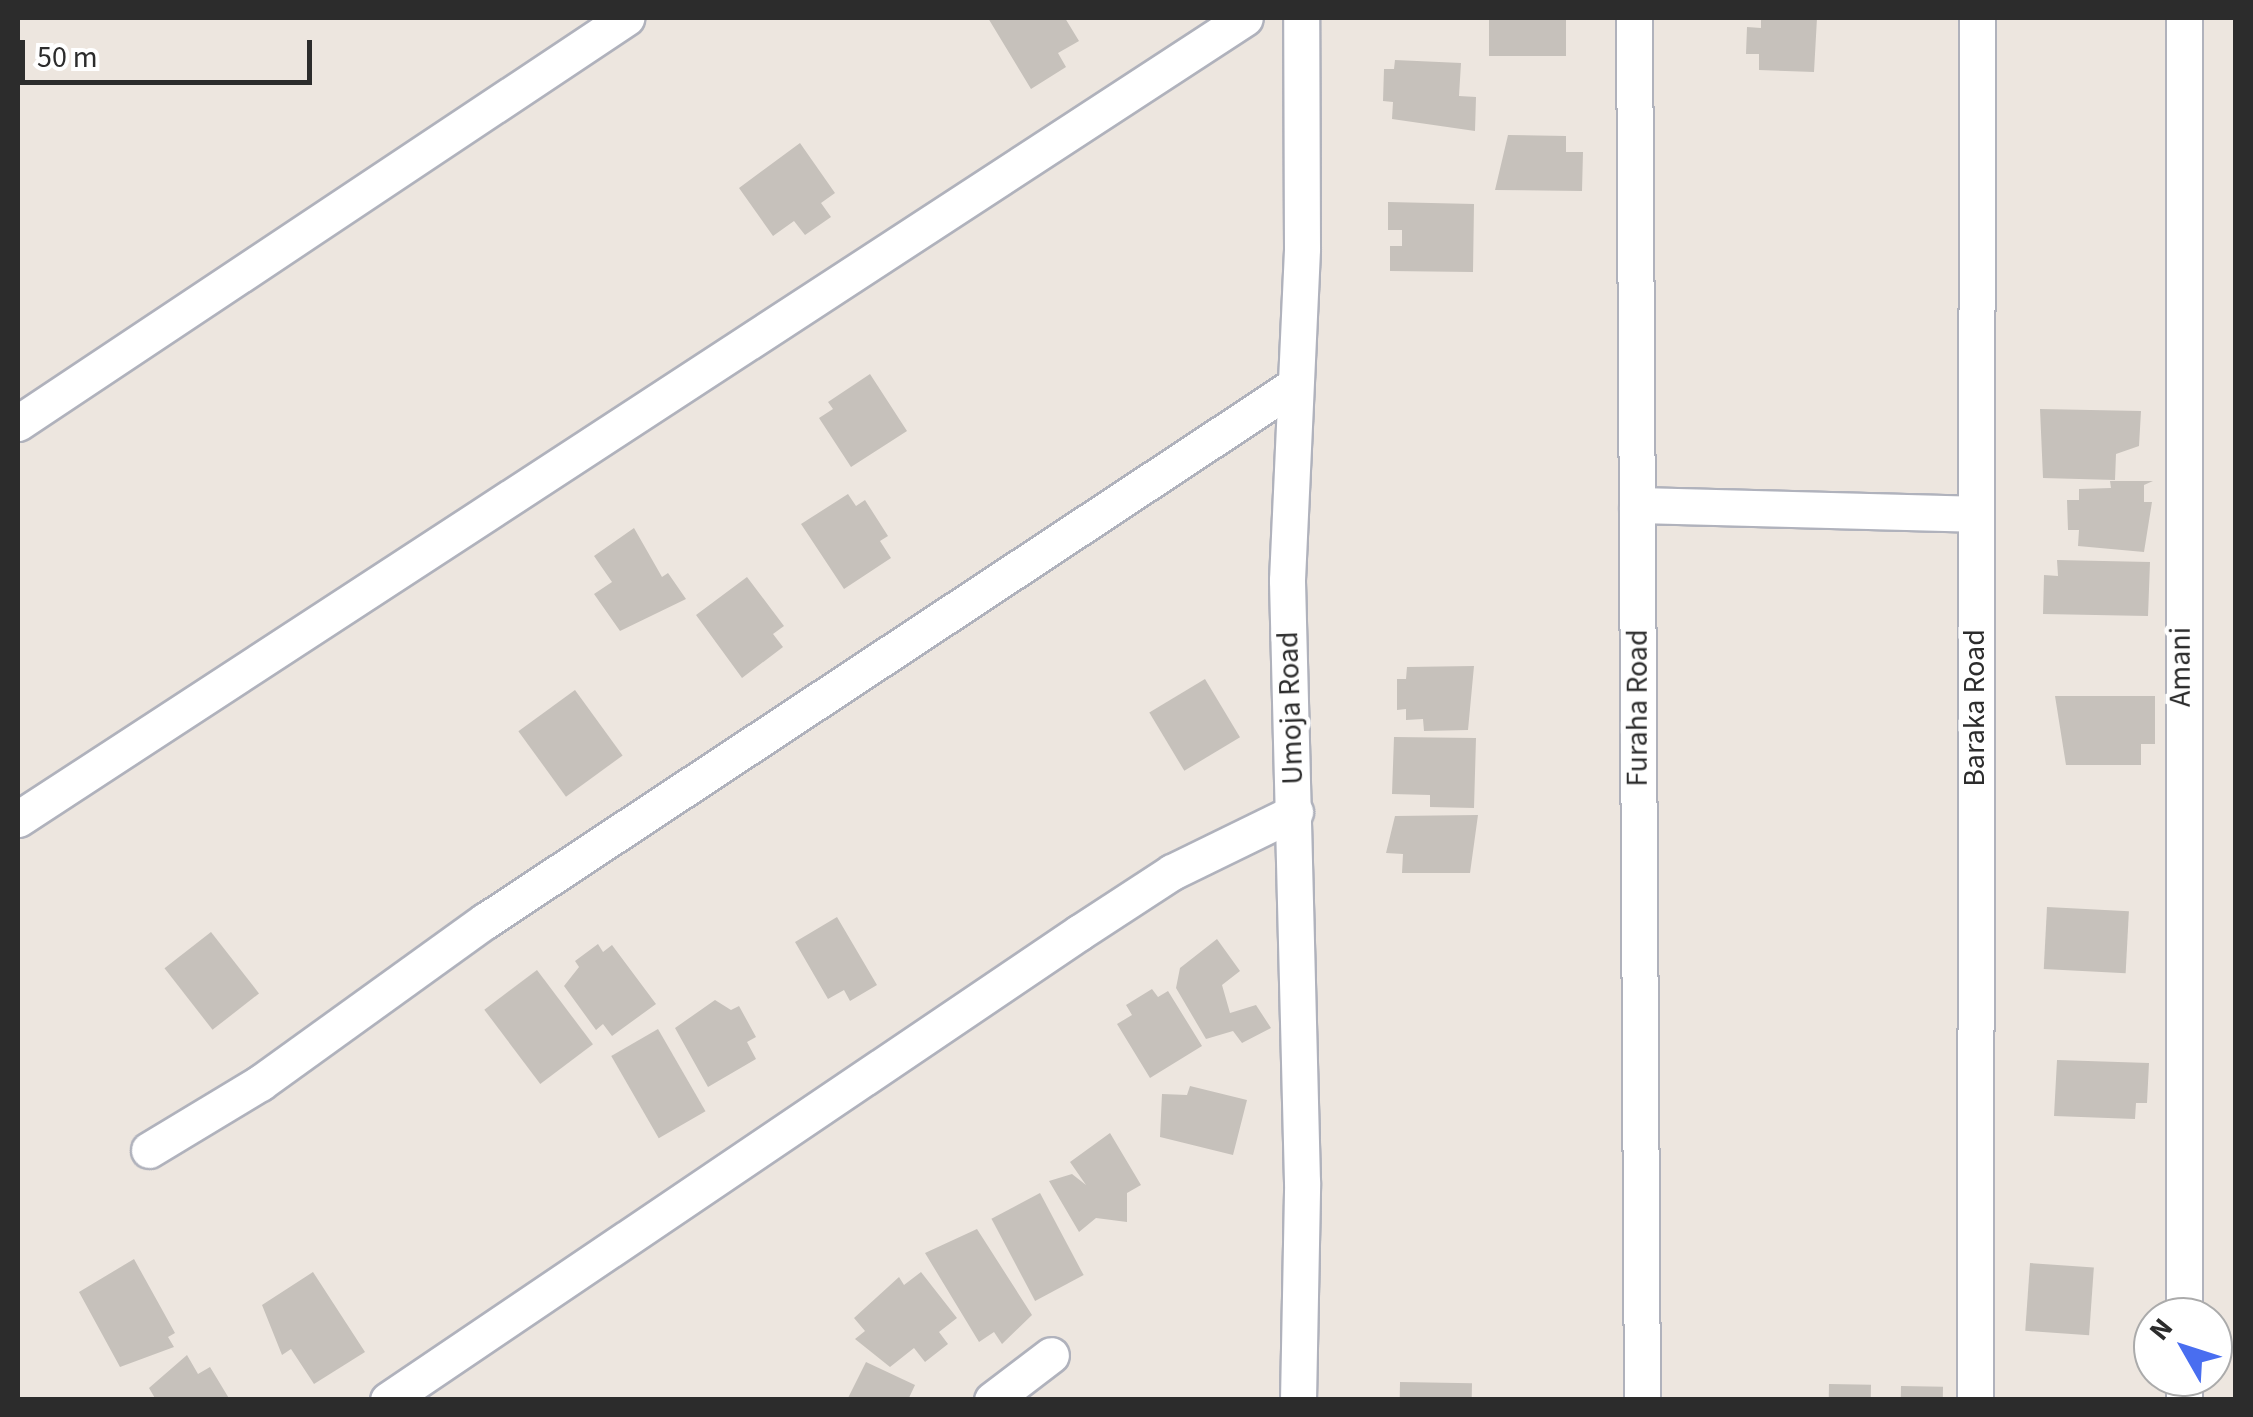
<!DOCTYPE html>
<style>
body{margin:0}
#map{position:relative;width:2253px;height:1417px;overflow:hidden;background:#ede6df;font-family:"Source Sans 3",sans-serif}
div>[style]{position:absolute}
.building>*{inset:0;background:#c6c1bb;transform-origin:0 0}
.roads{filter:drop-shadow(2px 0 #b0b2bc) drop-shadow(-2px 0 #b0b2bc) drop-shadow(0 2px #b0b2bc) drop-shadow(0 -2px #b0b2bc)}
.street>*{height:35px;margin:-17.5px;padding:0 17.5px;transform-origin:17.5px;border-radius:17.5px;background:#fff}
span{translate:-50% -50%;white-space:nowrap;text-align:center;line-height:1.15;-webkit-text-stroke:9px #fff;paint-order:stroke}
.street-label{font-size:30px;color:#2c2c2c}
.frame{position:absolute;inset:0;border:20px solid #2c2c2c;pointer-events:none}
.north{position:absolute;left:2133px;top:1297px;width:100px;height:100px;box-sizing:border-box;background:#fff;border:2px solid #ababab;border-radius:50%;rotate:309deg;font-size:28px;font-weight:700;line-height:40px;text-align:center;color:#2c2c2c}
.north::after{content:'';display:block;margin:auto;width:35px;height:45px;background:#496ef0;clip-path:polygon(50% 0,100% 100%,50% 72%,0 100%)}
.scale{position:absolute;left:20px;top:40px;width:292px;height:45px;box-sizing:border-box;border:5px solid #2c2c2c;border-top:0;padding-left:12px;font-size:30px;line-height:35px;white-space:nowrap;color:#2c2c2c;-webkit-text-stroke:8px #fff;paint-order:stroke}
</style>
<div id="map">
<div class="building">
<div style="clip-path:polygon(988px 18px,1065px 18px,1079px 41px,1058px 53px,1066px 67px,1031px 89px)"></div>
<div style="left:1489px;top:18px;width:77px;height:38px"></div>
<div style="clip-path:polygon(1761px 18px,1817px 18px,1814px 72px,1759px 70px,1759px 54px,1746px 54px,1747px 27px,1761px 28px)"></div>
<div style="clip-path:polygon(1395px 60px,1461px 63px,1459px 96px,1476px 97px,1475px 131px,1392px 119px,1393px 102px,1383px 101px,1384px 69px,1394px 69px)"></div>
<div style="clip-path:polygon(1508px 135px,1566px 136px,1566px 152px,1583px 152px,1582px 191px,1495px 190px)"></div>
<div style="clip-path:polygon(800px 143px,835px 193px,821px 203px,831px 217px,805px 235px,794px 221px,773px 236px,739px 188px)"></div>
<div style="clip-path:polygon(1388px 202px,1474px 204px,1473px 272px,1390px 271px,1390px 246px,1402px 246px,1402px 230px,1388px 230px)"></div>
<div style="clip-path:polygon(870px 374px,907px 431px,851px 467px,819px 418px,833px 409px,828px 402px)"></div>
<div style="clip-path:polygon(2040px 409px,2141px 411px,2139px 446px,2116px 454px,2115px 480px,2043px 478px)"></div>
<div style="clip-path:polygon(2110px 481px,2153px 481px,2144px 485px,2144px 502px,2152px 502px,2144px 552px,2078px 546px,2079px 530px,2068px 530px,2067px 500px,2079px 500px,2079px 489px,2111px 488px)"></div>
<div style="clip-path:polygon(848px 494px,856px 506px,865px 500px,888px 536px,880px 541px,891px 558px,844px 589px,801px 524px)"></div>
<div style="clip-path:polygon(634px 528px,662px 577px,668px 573px,686px 599px,620px 631px,594px 594px,612px 582px,594px 556px)"></div>
<div style="clip-path:polygon(2057px 560px,2150px 562px,2148px 616px,2043px 614px,2044px 575px,2058px 576px)"></div>
<div style="clip-path:polygon(747px 577px,784px 626px,773px 634px,783px 647px,742px 678px,696px 615px)"></div>
<div style="clip-path:polygon(1474px 666px,1468px 730px,1424px 731px,1423px 719px,1406px 720px,1406px 709px,1397px 710px,1397px 679px,1406px 679px,1407px 667px)"></div>
<div style="left:1205px;top:679px;width:68px;height:65px;rotate:59deg"></div>
<div style="left:575px;top:690px;width:81px;height:70px;rotate:54deg"></div>
<div style="clip-path:polygon(2055px 696px,2155px 696px,2155px 744px,2141px 744px,2141px 765px,2066px 765px)"></div>
<div style="clip-path:polygon(1394px 737px,1476px 738px,1474px 808px,1430px 807px,1430px 795px,1392px 794px)"></div>
<div style="clip-path:polygon(1478px 815px,1470px 873px,1402px 873px,1403px 854px,1386px 853px,1395px 816px)"></div>
<div style="left:2047px;top:907px;width:82px;height:62px;rotate:3deg"></div>
<div style="clip-path:polygon(837px 917px,877px 985px,850px 1001px,844px 990px,828px 999px,795px 942px)"></div>
<div style="left:211px;top:932px;width:78px;height:59px;rotate:52deg"></div>
<div style="clip-path:polygon(1217px 939px,1240px 971px,1222px 985px,1230px 1013px,1256px 1005px,1271px 1028px,1242px 1043px,1233px 1031px,1206px 1039px,1176px 988px,1180px 968px)"></div>
<div style="clip-path:polygon(598px 944px,603px 952px,612px 945px,656px 1004px,612px 1036px,603px 1024px,596px 1030px,564px 986px,579px 967px,575px 961px)"></div>
<div style="left:537px;top:970px;width:93px;height:66px;rotate:53deg"></div>
<div style="clip-path:polygon(1152px 989px,1158px 997px,1168px 991px,1202px 1046px,1150px 1078px,1117px 1024px,1132px 1015px,1126px 1005px)"></div>
<div style="clip-path:polygon(715px 1000px,731px 1010px,739px 1006px,756px 1037px,747px 1042px,756px 1059px,708px 1087px,675px 1028px)"></div>
<div style="left:658px;top:1029px;width:95px;height:54px;rotate:60deg"></div>
<div style="clip-path:polygon(2057px 1060px,2149px 1063px,2147px 1103px,2136px 1103px,2135px 1119px,2054px 1116px)"></div>
<div style="clip-path:polygon(1190px 1086px,1247px 1100px,1233px 1155px,1160px 1137px,1162px 1094px,1187px 1095px)"></div>
<div style="clip-path:polygon(1110px 1133px,1141px 1185px,1127px 1193px,1127px 1222px,1096px 1218px,1079px 1232px,1049px 1181px,1072px 1174px,1086px 1185px,1070px 1162px)"></div>
<div style="left:1040px;top:1193px;width:93px;height:55px;rotate:62deg"></div>
<div style="clip-path:polygon(977px 1229px,1032px 1315px,1002px 1344px,994px 1332px,979px 1342px,925px 1253px)"></div>
<div style="clip-path:polygon(134px 1259px,175px 1333px,168px 1337px,174px 1347px,120px 1367px,79px 1292px)"></div>
<div style="left:2030px;top:1263px;width:64px;height:68px;rotate:4deg"></div>
<div style="clip-path:polygon(313px 1272px,365px 1352px,314px 1384px,291px 1349px,282px 1355px,262px 1305px)"></div>
<div style="clip-path:polygon(921px 1272px,957px 1318px,939px 1332px,948px 1344px,925px 1362px,914px 1348px,890px 1367px,855px 1339px,865px 1331px,854px 1318px,899px 1277px,904px 1285px)"></div>
<div style="clip-path:polygon(187px 1355px,198px 1374px,210px 1367px,230px 1400px,156px 1400px,149px 1388px)"></div>
<div style="clip-path:polygon(866px 1362px,915px 1385px,908px 1400px,847px 1400px)"></div>
<div style="left:1400px;top:1382px;width:72px;height:18px;rotate:1deg"></div>
<div style="left:1829px;top:1384px;width:42px;height:16px;rotate:1deg"></div>
<div style="left:1901px;top:1386px;width:42px;height:14px;rotate:1deg"></div>
</div>
<div class="roads">
<div class="street">
<div style="left:1634px;top:18px;width:1382px;rotate:89.67deg"></div>
<div style="left:18px;top:423px;width:731px;rotate:-33.67deg"></div>
<div style="left:1637px;top:505px;width:338px;rotate:1.5deg"></div>
<div style="left:18px;top:819px;width:1465px;rotate:-33.14deg"></div>
<div style="left:149px;top:1150px;width:130px;rotate:-31.1deg"></div>
<div style="left:260px;top:1083px;width:277px;rotate:-35.8deg"></div>
<div style="left:485px;top:921px;width:968px;rotate:-33.49deg"></div>
<div style="left:2184px;top:1317px;width:1299px;rotate:-90deg"></div>
<div style="left:2184px;top:1377px;width:23px;rotate:90deg"></div>
<div style="left:388px;top:1400px;width:835px;rotate:-34.07deg"></div>
<div style="left:1080px;top:932px;width:110px;rotate:-33.1deg"></div>
<div style="left:1172px;top:872px;width:137px;rotate:-26deg"></div>
<div style="left:992px;top:1400px;width:74px;rotate:-37.3deg"></div>
<div style="left:1298px;top:1400px;width:218px;rotate:-88.9deg"></div>
<div style="left:1302px;top:1182px;width:602px;rotate:-91.43deg"></div>
<div style="left:1287px;top:580px;width:332px;rotate:-87.4deg"></div>
<div style="left:1302px;top:248px;width:230px;rotate:-90.2deg"></div>
<div style="left:1975px;top:1400px;width:1382px;rotate:-89.92deg"></div>
</div>
</div>
<div class="street-label">
<span style="left:2181px;top:667px;rotate:-90deg">Amani</span>
<span style="left:1291px;top:708px;rotate:-92deg">Umoja Road</span>
<span style="left:1638px;top:708px;rotate:-90deg">Furaha Road</span>
<span style="left:1975px;top:708px;rotate:-90deg">Baraka Road</span>
</div>
<div class="frame"></div>
<div class="north">N</div>
<div class="scale">50 m</div>
</div>
